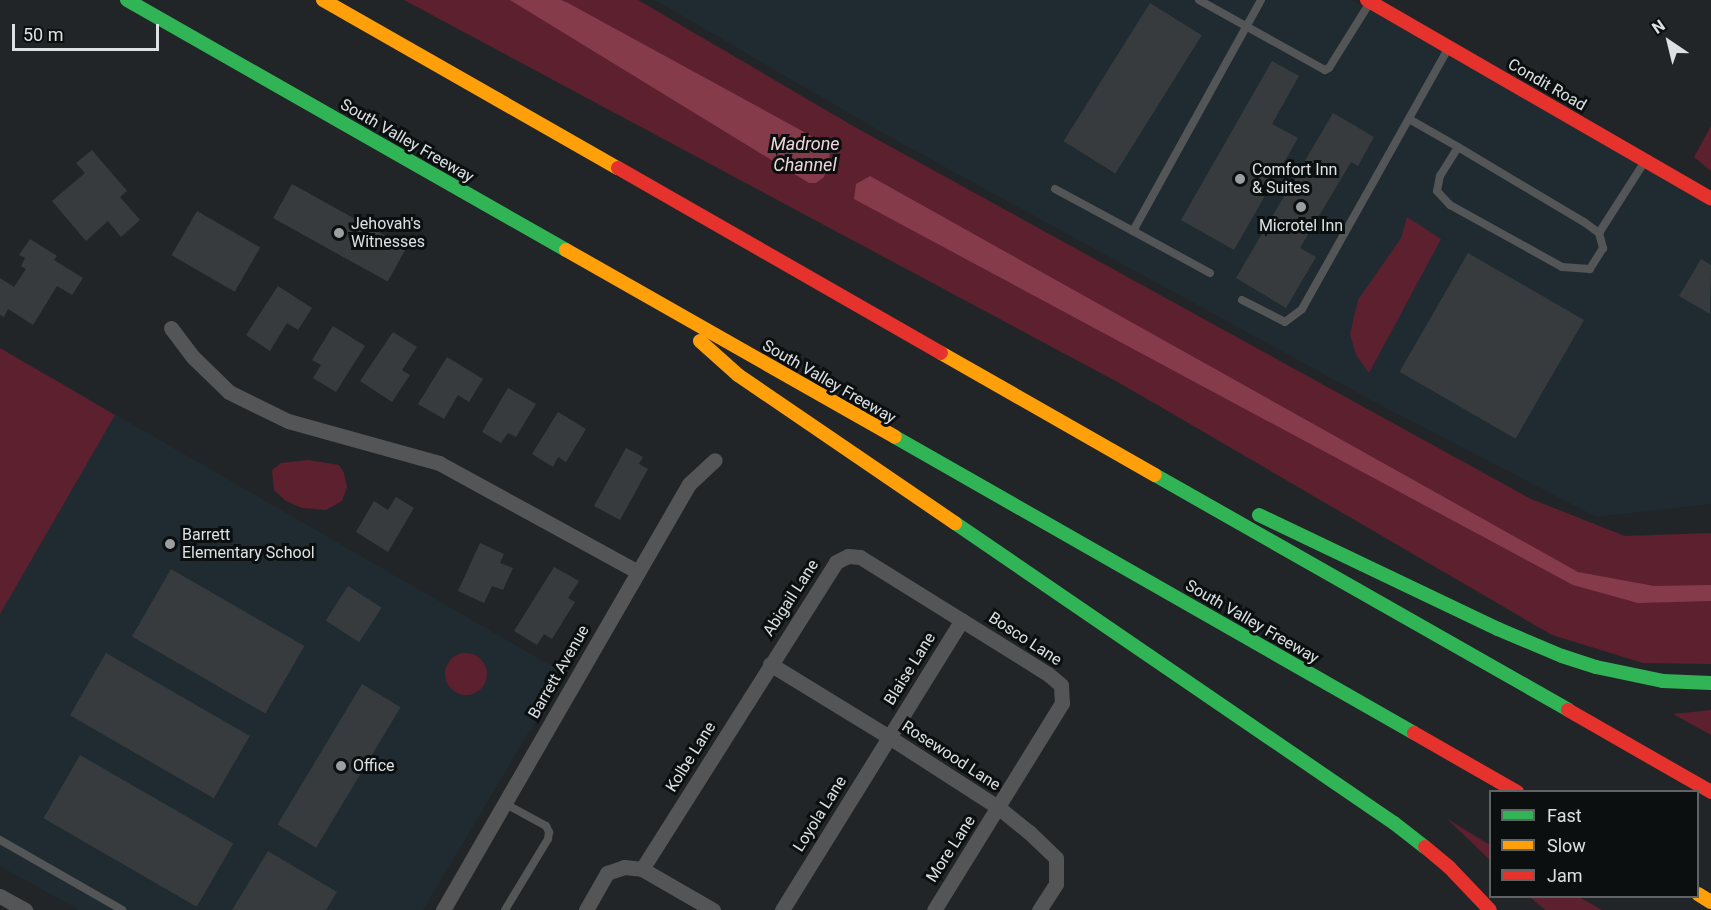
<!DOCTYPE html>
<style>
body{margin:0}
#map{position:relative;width:1711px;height:910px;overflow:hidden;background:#222527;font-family:Roboto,sans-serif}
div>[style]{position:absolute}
.built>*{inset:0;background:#1f2b31}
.green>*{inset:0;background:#5d202f}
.round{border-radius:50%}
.water>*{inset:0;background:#853b4a}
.building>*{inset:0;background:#383b3d;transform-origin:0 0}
.lane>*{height:8px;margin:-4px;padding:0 4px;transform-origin:4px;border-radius:4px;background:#535556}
.street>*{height:15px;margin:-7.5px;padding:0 7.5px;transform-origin:7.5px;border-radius:7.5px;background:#535556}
.fast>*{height:14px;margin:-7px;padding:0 7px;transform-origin:7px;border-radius:7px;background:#30b455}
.slow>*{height:14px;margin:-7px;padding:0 7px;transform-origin:7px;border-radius:7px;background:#ff9f0a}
.jam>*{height:14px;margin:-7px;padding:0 7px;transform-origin:7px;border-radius:7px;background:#e5322d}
.dots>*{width:16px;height:16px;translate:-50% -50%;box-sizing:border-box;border:3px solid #0b0f10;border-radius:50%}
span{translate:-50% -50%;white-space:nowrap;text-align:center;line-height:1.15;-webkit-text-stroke:6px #0b0f10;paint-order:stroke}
.street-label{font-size:16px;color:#dce1e3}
.poi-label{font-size:16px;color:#dce1e3}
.left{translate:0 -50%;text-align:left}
.water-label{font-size:18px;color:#f1d7da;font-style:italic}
.legend{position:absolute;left:1489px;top:790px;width:210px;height:108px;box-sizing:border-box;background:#0b0f10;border:2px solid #5f6364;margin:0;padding:8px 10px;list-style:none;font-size:18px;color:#dce1e3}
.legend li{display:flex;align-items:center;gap:12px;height:30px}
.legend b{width:30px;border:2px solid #5f6364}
.north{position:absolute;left:1639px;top:12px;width:60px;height:60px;-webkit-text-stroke:4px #0b0f10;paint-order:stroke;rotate:325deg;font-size:16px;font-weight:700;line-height:24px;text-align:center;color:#dce1e3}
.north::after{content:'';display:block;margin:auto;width:21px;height:27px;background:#dce1e3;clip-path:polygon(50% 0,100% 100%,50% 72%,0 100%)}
.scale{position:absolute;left:12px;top:24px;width:147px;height:27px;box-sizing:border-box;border:3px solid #dce1e3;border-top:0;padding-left:8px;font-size:18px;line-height:21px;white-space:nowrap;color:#dce1e3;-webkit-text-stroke:4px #0b0f10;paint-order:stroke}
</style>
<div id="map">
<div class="built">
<div style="clip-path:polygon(655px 0,1351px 0,1711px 201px,1711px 504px,1596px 517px,1369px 399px,883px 133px)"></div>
<div style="clip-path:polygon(0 348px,564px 673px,423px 910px,79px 910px,0 866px)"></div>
</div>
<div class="green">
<div style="clip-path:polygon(404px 0,638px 0,853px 126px,1531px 499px,1625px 536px,1711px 533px,1711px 664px,1643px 663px,1552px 635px,1123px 385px)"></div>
<div style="clip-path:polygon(1711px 126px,1711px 171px,1694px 157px)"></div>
<div style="clip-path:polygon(1407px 217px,1441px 239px,1369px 373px,1356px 355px,1350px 334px,1358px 300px,1401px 238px)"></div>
<div style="clip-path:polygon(0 348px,115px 415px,0 614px)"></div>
<div style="clip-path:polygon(308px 460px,339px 465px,344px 473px,347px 487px,342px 501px,326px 510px,302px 508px,286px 501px,274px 490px,272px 470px,281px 463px)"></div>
<div class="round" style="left:445px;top:653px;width:42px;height:42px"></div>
<div style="clip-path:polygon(1711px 710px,1711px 735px,1673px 714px)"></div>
<div style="clip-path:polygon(1446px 818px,1490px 845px,1490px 860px)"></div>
<div style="clip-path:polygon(1530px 897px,1579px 897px,1602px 910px,1545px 910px)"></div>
</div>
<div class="water">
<div style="clip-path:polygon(510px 0,561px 0,568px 3px,826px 144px,830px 150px,829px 161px,824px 177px,816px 183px,809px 183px)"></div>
<div style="clip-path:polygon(870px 176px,1578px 572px,1654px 586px,1711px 585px,1711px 601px,1638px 603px,1573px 585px,854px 199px,856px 184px)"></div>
</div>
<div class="building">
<div style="left:1150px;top:3px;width:61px;height:163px;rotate:32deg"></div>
<div style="clip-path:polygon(1272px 61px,1299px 76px,1272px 124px,1298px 138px,1234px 250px,1181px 220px)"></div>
<div style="clip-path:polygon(1333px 113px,1374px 137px,1358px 166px,1351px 162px,1300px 248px,1316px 257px,1286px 308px,1236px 278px)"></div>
<div style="clip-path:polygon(92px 150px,127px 191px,120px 197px,140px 220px,121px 237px,108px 221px,86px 241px,52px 201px,85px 173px,76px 163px)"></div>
<div style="left:292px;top:184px;width:131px;height:39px;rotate:29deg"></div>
<div style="left:197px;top:211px;width:73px;height:51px;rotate:30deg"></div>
<div style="clip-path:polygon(30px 239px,57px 256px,54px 260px,83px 278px,72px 295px,57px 286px,33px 325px,8px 309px,4px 317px,0 315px,0 278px,14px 287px,26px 269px,21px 266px,25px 258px,19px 255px)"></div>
<div style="left:1468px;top:253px;width:134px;height:137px;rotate:30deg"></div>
<div style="clip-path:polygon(1701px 259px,1711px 265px,1710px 314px,1679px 296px)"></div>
<div style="clip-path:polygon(278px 286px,312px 308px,298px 330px,287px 323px,270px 351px,246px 335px)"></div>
<div style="clip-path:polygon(333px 326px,365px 346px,336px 392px,313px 378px,321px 365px,312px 360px)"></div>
<div style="clip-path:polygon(393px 332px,417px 347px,402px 370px,410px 375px,392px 402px,360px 381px)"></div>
<div style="clip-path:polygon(447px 357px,483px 379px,469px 402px,458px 395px,444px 419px,418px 404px)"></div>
<div style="clip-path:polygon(508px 388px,536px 404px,516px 437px,508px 433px,501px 443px,482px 432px)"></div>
<div style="clip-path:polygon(558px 412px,586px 429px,566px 462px,558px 457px,553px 467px,532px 454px)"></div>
<div style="clip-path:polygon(626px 448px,643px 457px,639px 464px,648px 469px,620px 520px,594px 506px)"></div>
<div style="clip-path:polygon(396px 497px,414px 508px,388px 552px,356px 532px,374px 501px,388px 510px)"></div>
<div style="clip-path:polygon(480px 543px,504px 554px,500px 563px,513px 568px,503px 590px,492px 586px,484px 603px,458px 591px)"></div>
<div style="clip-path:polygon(554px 567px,579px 581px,568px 598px,575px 602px,552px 639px,544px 634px,537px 645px,514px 631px)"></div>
<div style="left:171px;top:569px;width:154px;height:78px;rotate:30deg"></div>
<div style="left:348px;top:586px;width:40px;height:41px;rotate:33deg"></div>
<div style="left:106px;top:653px;width:166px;height:72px;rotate:30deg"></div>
<div style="left:362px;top:684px;width:45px;height:164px;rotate:31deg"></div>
<div style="left:80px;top:755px;width:177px;height:73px;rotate:30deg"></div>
<div style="clip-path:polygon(268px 851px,337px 892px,326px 910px,232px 910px)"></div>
</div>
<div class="lane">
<div style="left:1199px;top:0;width:144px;rotate:29.1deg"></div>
<div style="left:1325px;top:70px;width:4px;rotate:-27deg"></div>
<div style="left:1329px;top:68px;width:75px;rotate:-58deg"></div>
<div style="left:1409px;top:119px;width:56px;rotate:29.7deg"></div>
<div style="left:1458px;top:147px;width:147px;rotate:30.8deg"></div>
<div style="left:1584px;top:222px;width:19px;rotate:36deg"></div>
<div style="left:1599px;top:233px;width:16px;rotate:75deg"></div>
<div style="left:1603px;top:248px;width:25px;rotate:122deg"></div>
<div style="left:1590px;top:269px;width:28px;rotate:-176deg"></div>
<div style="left:1562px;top:267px;width:128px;rotate:-151deg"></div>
<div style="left:1450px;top:205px;width:19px;rotate:-133deg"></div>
<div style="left:1437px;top:191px;width:15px;rotate:-79deg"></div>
<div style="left:1440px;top:176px;width:34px;rotate:-58deg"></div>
<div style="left:1055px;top:189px;width:89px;rotate:28.3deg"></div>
<div style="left:1599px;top:233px;width:85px;rotate:-57.4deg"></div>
<div style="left:1210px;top:273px;width:88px;rotate:-151.4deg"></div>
<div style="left:1133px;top:231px;width:264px;rotate:-61deg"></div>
<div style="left:1242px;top:300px;width:48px;rotate:27.1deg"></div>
<div style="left:1285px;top:322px;width:21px;rotate:-37deg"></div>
<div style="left:1302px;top:309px;width:298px;rotate:-60.7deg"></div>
<div style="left:504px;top:803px;width:48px;rotate:28.7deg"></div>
<div style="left:546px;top:826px;width:7px;rotate:63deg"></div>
<div style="left:549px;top:832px;width:7px;rotate:98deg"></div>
<div style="left:548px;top:839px;width:83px;rotate:121.2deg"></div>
<div style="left:0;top:840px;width:141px;rotate:29.8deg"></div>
</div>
<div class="street">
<div style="left:171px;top:328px;width:36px;rotate:53deg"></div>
<div style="left:193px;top:357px;width:50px;rotate:44.2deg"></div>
<div style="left:229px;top:392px;width:66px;rotate:26.2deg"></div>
<div style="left:288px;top:421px;width:157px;rotate:15.5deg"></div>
<div style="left:439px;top:463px;width:227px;rotate:28.7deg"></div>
<div style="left:770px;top:664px;width:140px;rotate:31.5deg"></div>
<div style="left:889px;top:737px;width:131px;rotate:32.8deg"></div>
<div style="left:999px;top:808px;width:38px;rotate:39deg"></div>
<div style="left:1029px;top:832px;width:37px;rotate:44deg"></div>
<div style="left:1056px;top:858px;width:26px;rotate:90deg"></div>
<div style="left:1056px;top:884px;width:31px;rotate:123deg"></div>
<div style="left:642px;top:869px;width:363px;rotate:-57.7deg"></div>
<div style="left:836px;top:562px;width:13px;rotate:-27deg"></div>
<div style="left:848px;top:556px;width:12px;rotate:5deg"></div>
<div style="left:860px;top:557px;width:221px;rotate:31.9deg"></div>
<div style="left:1048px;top:674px;width:17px;rotate:40deg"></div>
<div style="left:1061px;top:685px;width:18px;rotate:87deg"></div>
<div style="left:1062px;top:703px;width:243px;rotate:121.7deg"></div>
<div style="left:0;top:896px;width:29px;rotate:29deg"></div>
<div style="left:443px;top:910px;width:492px;rotate:-60deg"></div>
<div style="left:689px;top:484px;width:35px;rotate:-43deg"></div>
<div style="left:586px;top:910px;width:43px;rotate:-60.4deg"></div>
<div style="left:607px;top:873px;width:18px;rotate:-19deg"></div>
<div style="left:624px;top:867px;width:18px;rotate:6deg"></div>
<div style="left:642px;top:869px;width:82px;rotate:30deg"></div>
<div style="left:782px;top:910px;width:341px;rotate:-58.2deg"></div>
</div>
<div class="fast">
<div style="left:127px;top:0;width:505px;rotate:29.66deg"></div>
<div style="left:895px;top:437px;width:597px;rotate:29.7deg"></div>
<div style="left:1155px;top:475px;width:475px;rotate:29.6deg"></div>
<div style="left:1259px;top:515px;width:265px;rotate:25.5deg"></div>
<div style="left:1498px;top:629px;width:69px;rotate:22.9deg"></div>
<div style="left:1562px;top:656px;width:36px;rotate:18deg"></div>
<div style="left:1596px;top:667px;width:68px;rotate:11.8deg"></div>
<div style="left:1663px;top:681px;width:48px;rotate:2.4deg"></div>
<div style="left:955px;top:523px;width:532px;rotate:34.35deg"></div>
<div style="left:1394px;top:823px;width:39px;rotate:38deg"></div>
</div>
<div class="slow">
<div style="left:323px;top:0;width:339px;rotate:29.7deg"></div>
<div style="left:566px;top:250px;width:378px;rotate:29.6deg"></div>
<div style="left:700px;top:341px;width:51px;rotate:41.8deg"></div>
<div style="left:738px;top:375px;width:263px;rotate:34.3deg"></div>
<div style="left:941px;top:353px;width:246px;rotate:29.7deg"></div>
<div style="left:1698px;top:894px;width:15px;rotate:32deg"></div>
</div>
<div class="jam">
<div style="left:1367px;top:0;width:397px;rotate:30deg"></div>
<div style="left:618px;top:168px;width:372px;rotate:29.8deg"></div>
<div style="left:1568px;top:710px;width:165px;rotate:29.8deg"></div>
<div style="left:1414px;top:733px;width:119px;rotate:29.8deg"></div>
<div style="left:1425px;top:847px;width:31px;rotate:40deg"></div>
<div style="left:1449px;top:867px;width:59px;rotate:46.4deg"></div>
</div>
<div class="dots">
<div style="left:1240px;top:179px;background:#9b9fa1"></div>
<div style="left:1301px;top:207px;background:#9b9fa1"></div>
<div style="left:339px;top:233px;background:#9b9fa1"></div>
<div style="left:170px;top:544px;background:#9b9fa1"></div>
<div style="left:341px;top:766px;background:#9b9fa1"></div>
</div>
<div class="street-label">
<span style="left:1547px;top:85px;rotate:30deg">Condit Road</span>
<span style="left:407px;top:141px;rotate:30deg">South Valley Freeway</span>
<span style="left:829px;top:382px;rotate:30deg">South Valley Freeway</span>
<span style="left:791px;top:598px;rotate:-57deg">Abigail Lane</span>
<span style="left:1252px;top:622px;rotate:30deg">South Valley Freeway</span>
<span style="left:1025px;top:639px;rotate:33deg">Bosco Lane</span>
<span style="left:910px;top:669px;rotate:-58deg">Blaise Lane</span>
<span style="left:559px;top:672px;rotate:-60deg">Barrett Avenue</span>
<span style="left:951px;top:756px;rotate:33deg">Rosewood Lane</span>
<span style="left:691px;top:757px;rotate:-58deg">Kolbe Lane</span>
<span style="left:820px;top:814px;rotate:-58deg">Loyola Lane</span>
<span style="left:951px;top:849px;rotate:-57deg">More Lane</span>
</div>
<div class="poi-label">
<span class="left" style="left:1252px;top:179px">Comfort Inn<br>&amp; Suites</span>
<span class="left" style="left:351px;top:233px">Jehovah's<br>Witnesses</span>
<span style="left:1301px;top:226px">Microtel Inn</span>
<span class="left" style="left:182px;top:544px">Barrett<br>Elementary School</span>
<span class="left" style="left:353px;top:766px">Office</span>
</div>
<div class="water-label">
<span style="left:805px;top:155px">Madrone<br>Channel</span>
</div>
<ul class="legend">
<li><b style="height:8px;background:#30b455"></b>Fast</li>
<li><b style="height:8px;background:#ff9f0a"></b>Slow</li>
<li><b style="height:8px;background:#e5322d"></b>Jam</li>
</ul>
<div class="north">N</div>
<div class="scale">50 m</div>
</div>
